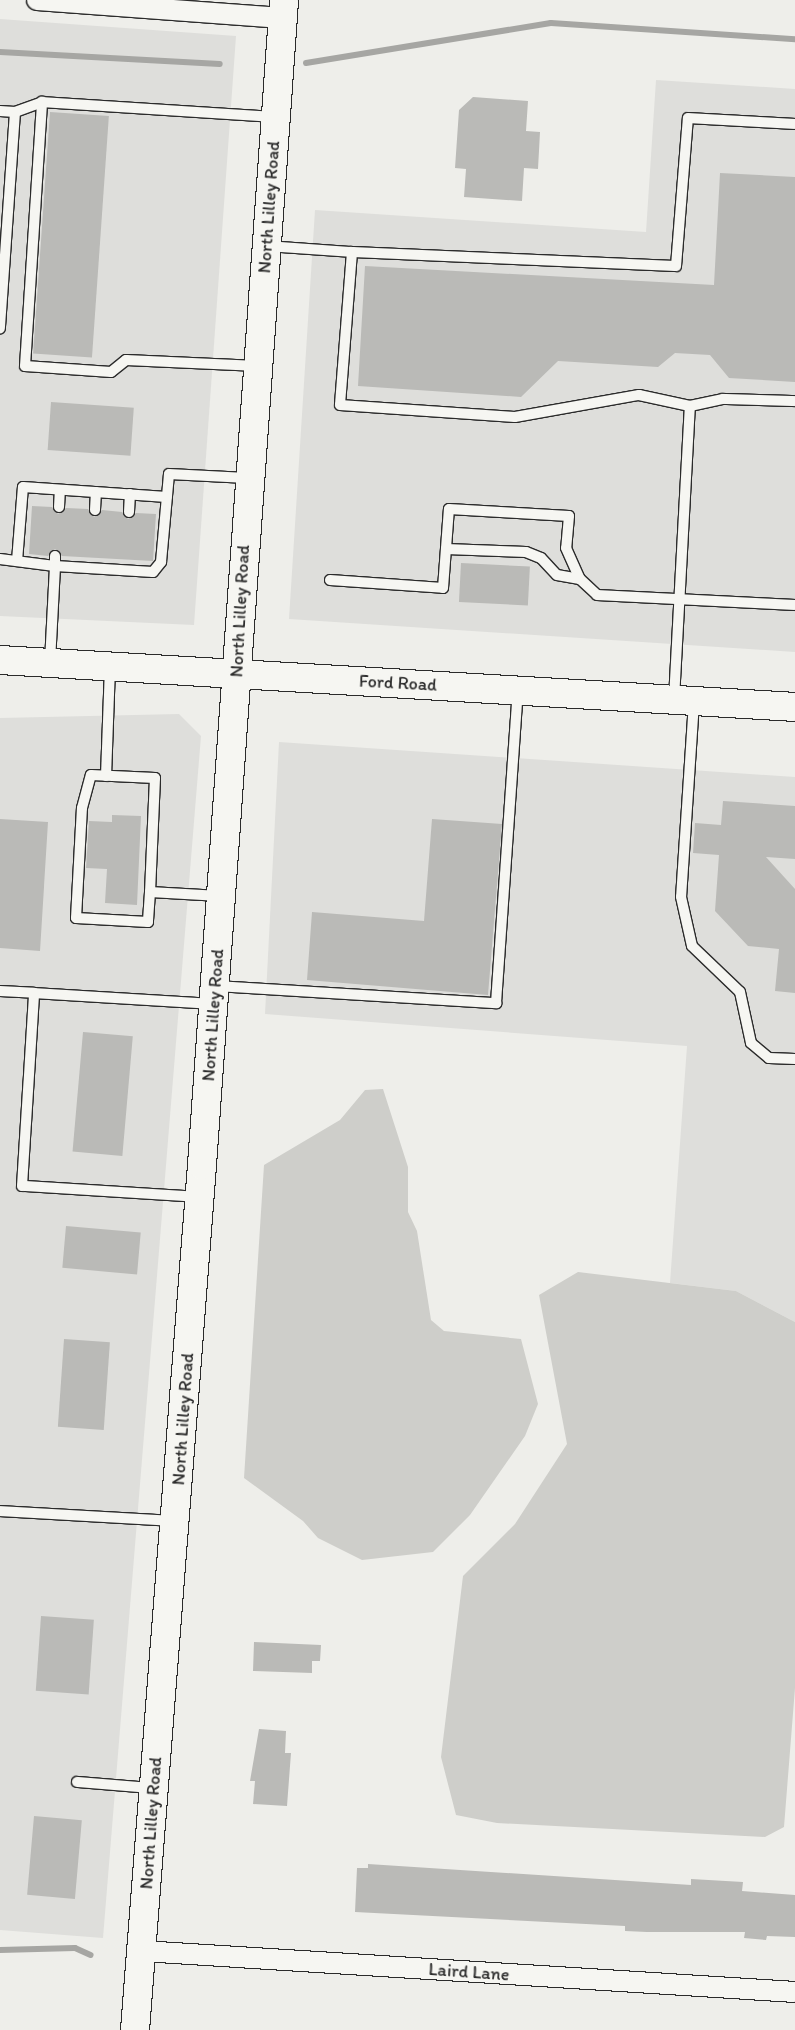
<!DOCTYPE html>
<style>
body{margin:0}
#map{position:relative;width:795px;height:2030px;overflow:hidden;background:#eeeeea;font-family:Itim,sans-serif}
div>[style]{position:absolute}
.built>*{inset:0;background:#dededb}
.green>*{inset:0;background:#cececa}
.stream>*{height:6px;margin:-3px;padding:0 3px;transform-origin:3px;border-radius:3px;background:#a6a6a3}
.building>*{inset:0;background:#babab7;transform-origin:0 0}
.roads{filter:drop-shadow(1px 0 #2b2b2b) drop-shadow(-1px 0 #2b2b2b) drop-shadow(0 1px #2b2b2b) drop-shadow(0 -1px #2b2b2b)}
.lane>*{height:10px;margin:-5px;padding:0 5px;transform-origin:5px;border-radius:5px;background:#f6f6f2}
.street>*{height:20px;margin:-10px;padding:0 10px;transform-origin:10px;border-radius:10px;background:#f6f6f2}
.secondary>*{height:28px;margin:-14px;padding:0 14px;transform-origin:14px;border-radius:14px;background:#f6f6f2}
.primary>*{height:28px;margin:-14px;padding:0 14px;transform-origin:14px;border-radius:14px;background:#f6f6f2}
span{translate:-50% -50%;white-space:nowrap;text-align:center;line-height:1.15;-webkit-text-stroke:4px #f6f6f2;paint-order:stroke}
.street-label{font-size:18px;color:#2b2b2b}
</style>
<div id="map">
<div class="built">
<div style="clip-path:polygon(0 19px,236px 36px,194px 625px,0 616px)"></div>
<div style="clip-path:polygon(656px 80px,795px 89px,795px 652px,289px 619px,315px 210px,646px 232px)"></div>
<div style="clip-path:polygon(179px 714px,201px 736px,103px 1938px,0 1930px,0 718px)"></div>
<div style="clip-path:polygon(279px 742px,795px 777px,795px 1322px,736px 1291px,670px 1283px,687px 1046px,265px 1014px)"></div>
</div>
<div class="green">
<div style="clip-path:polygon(383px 1089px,408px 1167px,408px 1212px,417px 1231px,431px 1320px,444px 1331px,521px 1339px,538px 1404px,525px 1436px,470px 1515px,433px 1552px,362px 1560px,318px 1538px,303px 1521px,244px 1478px,264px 1165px,340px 1120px,365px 1090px)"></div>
<div style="clip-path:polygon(578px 1272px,736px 1291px,795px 1322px,795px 1688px,784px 1827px,765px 1837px,497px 1823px,456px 1815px,441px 1757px,463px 1576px,515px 1524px,567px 1444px,539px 1295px)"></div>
</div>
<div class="stream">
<div style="left:0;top:52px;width:220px;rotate:3.1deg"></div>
<div style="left:306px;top:63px;width:248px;rotate:-9.3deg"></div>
<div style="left:551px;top:23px;width:245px;rotate:3.8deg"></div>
<div style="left:0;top:1950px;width:75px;rotate:-1.5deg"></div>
<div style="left:75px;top:1948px;width:17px;rotate:24deg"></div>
</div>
<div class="building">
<div style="clip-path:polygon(473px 97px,528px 101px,526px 131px,540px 132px,538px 169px,524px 168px,522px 201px,464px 197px,466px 169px,455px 168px,459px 110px)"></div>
<div style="left:50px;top:112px;width:59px;height:242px;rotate:4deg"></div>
<div style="clip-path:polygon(720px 173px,795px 177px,795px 382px,729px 378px,710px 355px,675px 353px,658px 367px,558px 361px,521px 397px,358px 386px,365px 266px,714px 285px)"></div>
<div style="left:51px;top:402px;width:83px;height:48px;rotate:4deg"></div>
<div style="clip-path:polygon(32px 506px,52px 507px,58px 514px,66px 508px,88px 509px,94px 517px,102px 510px,122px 512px,128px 519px,136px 513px,156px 514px,153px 561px,62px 556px,55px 549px,48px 556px,29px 554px)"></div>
<div style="left:461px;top:563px;width:69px;height:39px;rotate:3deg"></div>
<div style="clip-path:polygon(723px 801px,795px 806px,795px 859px,766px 857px,795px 889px,795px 993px,775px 991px,779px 949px,748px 946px,715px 911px,719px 855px,693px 853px,695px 823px,721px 825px)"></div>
<div style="clip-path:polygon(112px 815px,141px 816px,137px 905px,105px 903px,107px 869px,86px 868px,89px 821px,112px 822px)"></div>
<div style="clip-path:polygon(0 819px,48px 822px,40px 951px,0 948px)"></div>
<div style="clip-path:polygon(432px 819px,502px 824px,488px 995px,307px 980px,312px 912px,424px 921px)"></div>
<div style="left:83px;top:1032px;width:50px;height:120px;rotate:5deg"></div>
<div style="left:66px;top:1226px;width:75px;height:42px;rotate:5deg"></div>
<div style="left:64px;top:1339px;width:46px;height:88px;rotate:4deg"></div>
<div style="left:41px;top:1616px;width:53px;height:75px;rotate:4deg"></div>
<div style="clip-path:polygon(254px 1642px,321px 1645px,320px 1661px,312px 1661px,312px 1673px,253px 1671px)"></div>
<div style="clip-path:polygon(259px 1729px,286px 1731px,285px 1753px,291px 1753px,287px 1806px,253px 1804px,255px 1781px,250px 1781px)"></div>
<div style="left:34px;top:1816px;width:48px;height:79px;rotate:5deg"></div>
<div style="clip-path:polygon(368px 1864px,691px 1885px,691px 1879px,743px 1882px,742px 1891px,795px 1895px,795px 1937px,767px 1936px,766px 1940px,744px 1938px,745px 1932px,647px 1932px,625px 1931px,625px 1926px,355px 1912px,357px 1868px,368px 1868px)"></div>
</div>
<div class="roads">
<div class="lane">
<div style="left:0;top:111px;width:15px;rotate:4deg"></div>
<div style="left:15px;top:112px;width:217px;rotate:94deg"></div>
<div style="left:15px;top:112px;width:29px;rotate:-20deg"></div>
<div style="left:268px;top:246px;width:84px;rotate:4.1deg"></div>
<div style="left:352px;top:252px;width:153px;rotate:94.5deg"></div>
<div style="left:340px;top:405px;width:175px;rotate:3.9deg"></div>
<div style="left:515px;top:417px;width:126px;rotate:-10.1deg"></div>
<div style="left:639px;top:395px;width:52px;rotate:12.2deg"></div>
<div style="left:352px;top:252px;width:324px;rotate:2.5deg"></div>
<div style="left:676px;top:266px;width:148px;rotate:-85.4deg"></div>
<div style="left:688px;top:118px;width:107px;rotate:3.2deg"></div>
<div style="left:258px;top:366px;width:132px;rotate:-177.4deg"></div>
<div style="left:126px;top:360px;width:19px;rotate:141deg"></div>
<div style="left:111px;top:372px;width:86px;rotate:-176deg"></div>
<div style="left:25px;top:366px;width:265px;rotate:-86.3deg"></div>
<div style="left:42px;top:102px;width:232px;rotate:3.7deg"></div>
<div style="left:59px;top:507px;width:17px;rotate:-87deg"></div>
<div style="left:95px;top:510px;width:18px;rotate:-87deg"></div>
<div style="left:129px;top:512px;width:18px;rotate:-87deg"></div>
<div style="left:446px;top:549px;width:80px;rotate:2.1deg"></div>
<div style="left:526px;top:552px;width:16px;rotate:22deg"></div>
<div style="left:541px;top:558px;width:23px;rotate:47deg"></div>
<div style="left:557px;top:575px;width:23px;rotate:10deg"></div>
<div style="left:0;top:559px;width:55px;rotate:7.3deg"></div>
<div style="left:55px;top:566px;width:10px;rotate:-90deg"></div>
<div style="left:17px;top:561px;width:74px;rotate:-85.4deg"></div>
<div style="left:23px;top:487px;width:144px;rotate:4deg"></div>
<div style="left:330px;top:580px;width:113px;rotate:4deg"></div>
<div style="left:443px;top:588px;width:79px;rotate:-85.7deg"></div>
<div style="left:449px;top:509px;width:120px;rotate:3.3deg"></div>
<div style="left:569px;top:516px;width:32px;rotate:95deg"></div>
<div style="left:566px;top:548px;width:34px;rotate:66deg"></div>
<div style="left:580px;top:579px;width:23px;rotate:43deg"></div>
<div style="left:597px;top:595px;width:198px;rotate:2.9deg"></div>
<div style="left:50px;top:662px;width:96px;rotate:-87deg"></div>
<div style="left:55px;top:566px;width:98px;rotate:3.5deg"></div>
<div style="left:153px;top:572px;width:13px;rotate:-51deg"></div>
<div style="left:161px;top:562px;width:88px;rotate:-84.8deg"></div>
<div style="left:169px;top:474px;width:78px;rotate:2.9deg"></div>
<div style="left:674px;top:699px;width:293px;rotate:-86.9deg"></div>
<div style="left:690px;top:406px;width:34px;rotate:-12deg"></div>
<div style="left:723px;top:399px;width:72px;rotate:1.6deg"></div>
<div style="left:694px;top:702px;width:195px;rotate:93.8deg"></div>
<div style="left:681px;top:897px;width:50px;rotate:77.3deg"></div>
<div style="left:692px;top:946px;width:66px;rotate:43.8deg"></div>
<div style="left:740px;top:992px;width:52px;rotate:77.8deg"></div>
<div style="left:751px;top:1043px;width:23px;rotate:40deg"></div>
<div style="left:769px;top:1058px;width:26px;rotate:2deg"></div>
<div style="left:106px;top:776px;width:109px;rotate:-87.9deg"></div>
<div style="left:150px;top:892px;width:30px;rotate:94deg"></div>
<div style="left:148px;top:922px;width:72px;rotate:-176.8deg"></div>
<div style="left:76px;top:918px;width:110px;rotate:-86.9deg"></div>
<div style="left:82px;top:808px;width:34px;rotate:-75deg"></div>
<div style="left:91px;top:775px;width:64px;rotate:2.7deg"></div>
<div style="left:155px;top:778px;width:114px;rotate:92.5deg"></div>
<div style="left:150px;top:892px;width:70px;rotate:3.3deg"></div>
<div style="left:216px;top:986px;width:281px;rotate:3.5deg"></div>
<div style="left:496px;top:1003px;width:313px;rotate:-86deg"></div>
<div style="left:0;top:991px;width:34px;rotate:3deg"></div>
<div style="left:199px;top:1197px;width:177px;rotate:-176.4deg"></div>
<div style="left:22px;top:1186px;width:193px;rotate:-86.4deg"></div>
<div style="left:34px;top:993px;width:179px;rotate:3.5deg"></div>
<div style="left:0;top:1511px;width:174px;rotate:3.3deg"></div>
<div style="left:77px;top:1782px;width:75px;rotate:4.6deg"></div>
</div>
<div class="street">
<div style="left:37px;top:0;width:246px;rotate:4.2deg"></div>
<div style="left:142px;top:1951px;width:654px;rotate:3.59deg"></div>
</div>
<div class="secondary">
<div style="left:135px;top:2030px;width:868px;rotate:-85.57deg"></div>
<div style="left:202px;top:1165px;width:1168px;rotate:-85.97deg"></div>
</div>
<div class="primary">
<div style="left:0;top:660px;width:796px;rotate:3.38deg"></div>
</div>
</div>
<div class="street-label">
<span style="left:269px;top:207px;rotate:-86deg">North Lilley Road</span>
<span style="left:240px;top:611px;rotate:-87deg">North Lilley Road</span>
<span style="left:398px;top:683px;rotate:3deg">Ford Road</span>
<span style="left:213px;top:1015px;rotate:-86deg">North Lilley Road</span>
<span style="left:183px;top:1419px;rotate:-86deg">North Lilley Road</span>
<span style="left:151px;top:1823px;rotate:-86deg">North Lilley Road</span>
<span style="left:469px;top:1972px;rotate:4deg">Laird Lane</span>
</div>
</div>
